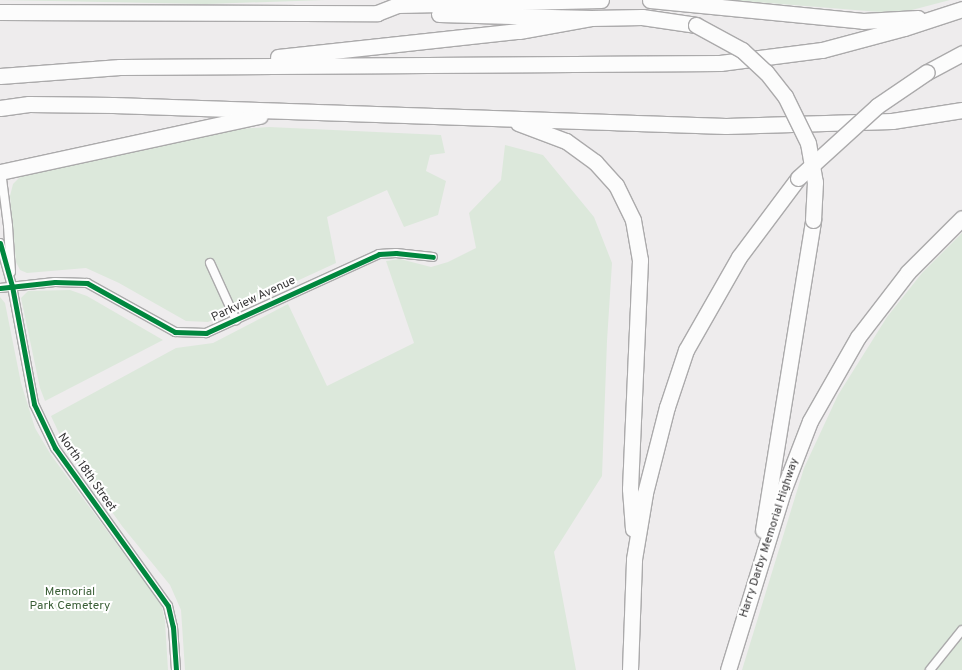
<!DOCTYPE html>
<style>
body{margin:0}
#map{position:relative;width:962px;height:670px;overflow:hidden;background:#eeeced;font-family:Overpass,sans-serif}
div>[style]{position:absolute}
.green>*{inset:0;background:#dce8db}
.roads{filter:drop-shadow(1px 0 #abaaab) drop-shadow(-1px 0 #abaaab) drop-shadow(0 1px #abaaab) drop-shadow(0 -1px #abaaab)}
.street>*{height:8px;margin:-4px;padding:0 4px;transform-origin:4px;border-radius:4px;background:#fcfcfc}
.highway>*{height:15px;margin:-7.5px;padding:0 7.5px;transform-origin:7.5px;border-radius:7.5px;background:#fcfcfc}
.bridges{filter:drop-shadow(1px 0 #abaaab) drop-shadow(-1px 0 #abaaab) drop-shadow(0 1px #abaaab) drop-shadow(0 -1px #abaaab)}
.highway-bridge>*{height:15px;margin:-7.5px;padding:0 7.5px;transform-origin:7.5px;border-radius:7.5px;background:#fcfcfc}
.cycleway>*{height:5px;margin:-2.5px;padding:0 2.5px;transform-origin:2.5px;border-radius:2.5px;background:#00873e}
span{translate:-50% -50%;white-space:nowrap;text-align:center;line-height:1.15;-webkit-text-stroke:4px #fff;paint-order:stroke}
.street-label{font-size:12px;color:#383738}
.park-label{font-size:12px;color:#3a5e36}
</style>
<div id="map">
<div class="green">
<div style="clip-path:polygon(0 0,325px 0,206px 4px)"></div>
<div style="clip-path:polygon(729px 0,950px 0,908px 11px,880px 12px)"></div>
<div style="clip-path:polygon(269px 127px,441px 135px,445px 153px,430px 155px,426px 171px,446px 181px,438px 215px,404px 227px,387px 190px,327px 217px,336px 263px,208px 322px,186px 321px,119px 283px,86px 268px,27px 273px,20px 270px,16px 262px,10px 196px,13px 184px,21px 176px,237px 129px)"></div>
<div style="clip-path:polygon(505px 145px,543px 155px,594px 217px,612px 263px,607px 341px,602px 476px,554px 552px,576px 670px,185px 670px,181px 610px,170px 585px,122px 526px,65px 446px,51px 416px,176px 348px,213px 343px,288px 304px,327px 386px,414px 343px,386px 261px,400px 259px,431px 267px,448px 262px,476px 248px,469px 213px,501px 180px)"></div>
<div style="clip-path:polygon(962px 233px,962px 670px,742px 670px,804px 468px,838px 395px,887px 317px,922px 273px)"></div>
<div style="clip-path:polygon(70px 290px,87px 296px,163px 340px,45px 401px,40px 388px,21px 298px,28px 291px)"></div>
<div style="clip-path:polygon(0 297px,5px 303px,21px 383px,35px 428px,51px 455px,161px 604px,165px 621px,168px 670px,0 670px)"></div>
</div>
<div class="roads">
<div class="street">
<div style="left:1px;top:171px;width:55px;rotate:82.7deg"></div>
<div style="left:8px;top:226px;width:46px;rotate:86.3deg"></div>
<div style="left:0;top:243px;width:45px;rotate:74.4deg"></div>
<div style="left:12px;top:286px;width:120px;rotate:79.4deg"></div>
<div style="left:34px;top:404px;width:49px;rotate:64.5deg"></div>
<div style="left:55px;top:448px;width:194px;rotate:54.4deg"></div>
<div style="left:168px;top:606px;width:22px;rotate:77deg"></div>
<div style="left:173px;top:627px;width:43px;rotate:86deg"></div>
<div style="left:210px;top:263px;width:63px;rotate:65.5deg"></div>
<div style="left:0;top:288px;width:55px;rotate:-6.2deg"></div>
<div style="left:55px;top:282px;width:32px;rotate:2deg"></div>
<div style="left:87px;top:283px;width:101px;rotate:29.1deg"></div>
<div style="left:175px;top:332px;width:31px;rotate:2deg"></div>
<div style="left:206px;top:333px;width:190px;rotate:-24.5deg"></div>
<div style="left:379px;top:254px;width:17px;rotate:-3deg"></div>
<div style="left:396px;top:253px;width:37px;rotate:6deg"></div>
<div style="left:930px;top:670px;width:51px;rotate:-51.3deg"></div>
</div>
<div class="highway">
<div style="left:650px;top:0;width:214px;rotate:5.6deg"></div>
<div style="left:863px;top:21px;width:55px;rotate:-3.1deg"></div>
<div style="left:0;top:12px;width:377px;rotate:0.2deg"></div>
<div style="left:377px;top:13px;width:22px;rotate:-21deg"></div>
<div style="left:398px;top:5px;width:203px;rotate:-1.4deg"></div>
<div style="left:439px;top:14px;width:152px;rotate:1.5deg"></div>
<div style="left:591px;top:18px;width:51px;rotate:-1.1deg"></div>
<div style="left:642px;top:17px;width:55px;rotate:8.4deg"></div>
<div style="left:278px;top:57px;width:242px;rotate:-6.2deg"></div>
<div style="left:519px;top:31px;width:73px;rotate:-10.2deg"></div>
<div style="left:927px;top:72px;width:40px;rotate:-28deg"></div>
<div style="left:0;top:76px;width:120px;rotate:-4.3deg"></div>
<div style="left:120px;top:67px;width:600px;rotate:-0.38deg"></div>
<div style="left:720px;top:63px;width:103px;rotate:-7.3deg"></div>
<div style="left:822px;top:50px;width:85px;rotate:-15deg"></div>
<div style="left:904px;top:28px;width:61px;rotate:-18.1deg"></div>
<div style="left:0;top:108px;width:29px;rotate:-8deg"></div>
<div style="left:29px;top:104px;width:84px;rotate:0.7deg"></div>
<div style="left:113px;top:105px;width:613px;rotate:1.96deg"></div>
<div style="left:726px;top:126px;width:166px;rotate:-1.7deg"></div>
<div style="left:892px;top:121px;width:71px;rotate:-8.9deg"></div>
<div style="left:518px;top:123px;width:51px;rotate:20.6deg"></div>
<div style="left:566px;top:141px;width:36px;rotate:36deg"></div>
<div style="left:595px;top:162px;width:31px;rotate:48deg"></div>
<div style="left:616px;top:185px;width:39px;rotate:64deg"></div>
<div style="left:633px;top:220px;width:41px;rotate:80.1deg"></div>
<div style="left:640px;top:260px;width:229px;rotate:92.5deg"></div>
<div style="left:630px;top:489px;width:40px;rotate:85.7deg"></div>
<div style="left:0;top:172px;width:266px;rotate:-12.2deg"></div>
<div style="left:763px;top:530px;width:314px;rotate:-80.8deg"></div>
<div style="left:630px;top:670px;width:111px;rotate:-87.9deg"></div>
<div style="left:634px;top:559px;width:67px;rotate:-80.5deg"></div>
<div style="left:645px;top:493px;width:89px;rotate:-75.7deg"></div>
<div style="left:667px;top:407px;width:60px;rotate:-71.6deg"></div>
<div style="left:686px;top:350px;width:107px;rotate:-60.3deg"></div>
<div style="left:739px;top:257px;width:99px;rotate:-53.2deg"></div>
<div style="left:728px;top:670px;width:187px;rotate:-72.9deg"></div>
<div style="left:783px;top:491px;width:75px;rotate:-68.9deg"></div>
<div style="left:810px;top:421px;width:97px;rotate:-60.3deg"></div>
<div style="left:858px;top:337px;width:82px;rotate:-52.4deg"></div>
<div style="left:908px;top:272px;width:76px;rotate:-45deg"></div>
</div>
</div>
<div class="bridges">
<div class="highway-bridge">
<div style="left:696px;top:25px;width:52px;rotate:28.5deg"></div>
<div style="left:742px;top:50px;width:33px;rotate:43deg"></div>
<div style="left:766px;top:72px;width:31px;rotate:52deg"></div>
<div style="left:785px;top:96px;width:52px;rotate:63.9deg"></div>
<div style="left:808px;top:143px;width:40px;rotate:80deg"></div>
<div style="left:815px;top:182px;width:38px;rotate:93deg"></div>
<div style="left:798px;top:178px;width:107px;rotate:-42.3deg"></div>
<div style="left:877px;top:106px;width:60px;rotate:-34.2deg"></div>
</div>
</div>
<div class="cycleway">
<div style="left:0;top:243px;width:45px;rotate:74.4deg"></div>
<div style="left:12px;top:286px;width:120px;rotate:79.4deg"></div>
<div style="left:34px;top:404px;width:49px;rotate:64.5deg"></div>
<div style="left:55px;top:448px;width:194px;rotate:54.4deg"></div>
<div style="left:168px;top:606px;width:22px;rotate:77deg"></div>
<div style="left:173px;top:627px;width:43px;rotate:86deg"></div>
<div style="left:0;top:288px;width:55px;rotate:-6.2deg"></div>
<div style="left:55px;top:282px;width:32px;rotate:2deg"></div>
<div style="left:87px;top:283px;width:101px;rotate:29.1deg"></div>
<div style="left:175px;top:332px;width:31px;rotate:2deg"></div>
<div style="left:206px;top:333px;width:190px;rotate:-24.5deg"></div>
<div style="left:379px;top:254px;width:17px;rotate:-3deg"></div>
<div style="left:396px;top:253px;width:37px;rotate:6deg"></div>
</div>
<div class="street-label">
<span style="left:254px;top:300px;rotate:-25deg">Parkview Avenue</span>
<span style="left:86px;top:473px;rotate:55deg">North 18th Street</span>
<span style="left:770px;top:538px;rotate:-72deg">Harry Darby Memorial Highway</span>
</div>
<div class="park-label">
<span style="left:70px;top:600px">Memorial<br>Park Cemetery</span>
</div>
</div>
